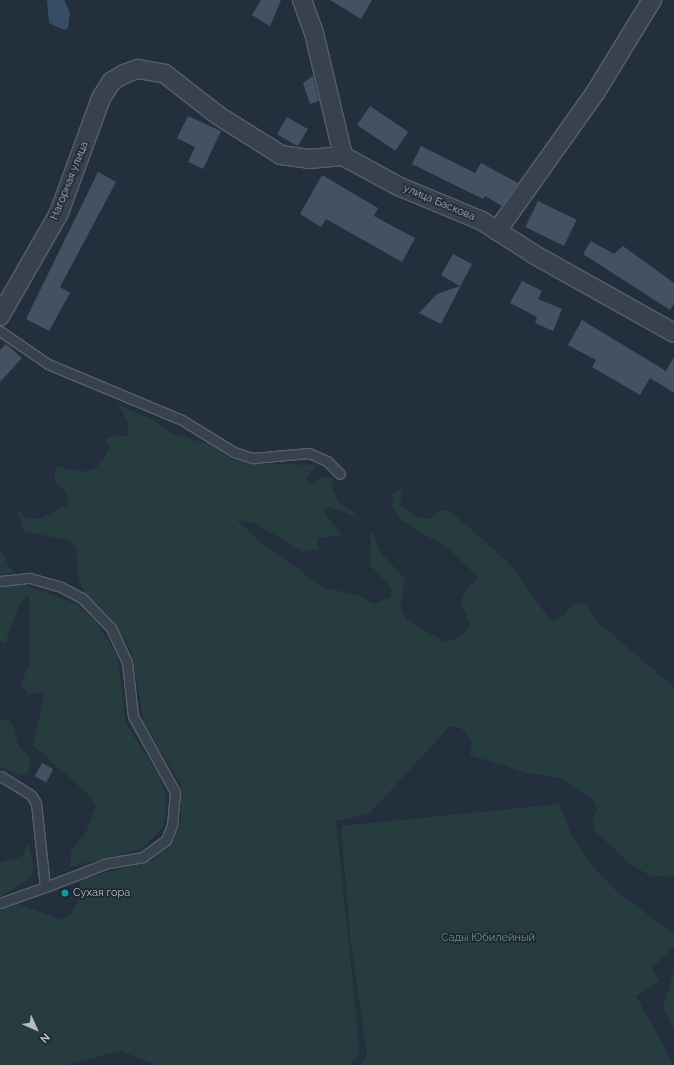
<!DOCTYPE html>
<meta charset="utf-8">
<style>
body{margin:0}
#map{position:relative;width:674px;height:1065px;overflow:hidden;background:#242f3e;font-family:Raleway,sans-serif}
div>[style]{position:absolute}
.green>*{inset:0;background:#263c3f}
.water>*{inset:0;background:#394c67}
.building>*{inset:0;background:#455162;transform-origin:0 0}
.roads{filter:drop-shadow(1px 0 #565f6c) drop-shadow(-1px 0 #565f6c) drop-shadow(0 1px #565f6c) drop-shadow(0 -1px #565f6c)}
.lane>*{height:9px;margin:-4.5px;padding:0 4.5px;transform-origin:4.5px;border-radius:4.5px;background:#38414e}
.street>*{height:18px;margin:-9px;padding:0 9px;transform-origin:9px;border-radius:9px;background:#38414e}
.dots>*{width:11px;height:11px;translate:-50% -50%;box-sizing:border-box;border:2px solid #1d2633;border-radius:50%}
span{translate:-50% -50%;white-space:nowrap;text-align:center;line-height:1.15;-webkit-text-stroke:3px #1d2633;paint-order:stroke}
.street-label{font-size:11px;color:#b4bcc9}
.poi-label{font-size:11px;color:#b4bcc9}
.left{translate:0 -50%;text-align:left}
.park-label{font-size:11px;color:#6b9a76}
.north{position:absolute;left:16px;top:1009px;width:40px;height:40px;-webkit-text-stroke:3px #1d2633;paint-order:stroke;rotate:135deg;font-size:11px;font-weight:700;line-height:16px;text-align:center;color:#b4bcc9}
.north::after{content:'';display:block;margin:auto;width:14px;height:18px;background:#b4bcc9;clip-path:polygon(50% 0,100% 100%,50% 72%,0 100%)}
</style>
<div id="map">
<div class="green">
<div style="clip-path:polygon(119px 405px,155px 421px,171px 434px,209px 444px,231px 459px,247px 463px,316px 465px,306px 477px,309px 485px,322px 477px,333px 479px,332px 489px,339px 502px,360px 518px,329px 507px,323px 511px,342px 535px,317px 538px,318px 549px,304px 552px,254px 523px,236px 519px,258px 540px,324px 588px,358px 595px,374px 604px,391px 597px,391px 588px,370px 565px,371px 530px,382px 554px,405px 579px,400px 607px,407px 620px,445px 642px,461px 637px,470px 624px,461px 602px,466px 589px,479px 578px,449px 549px,401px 520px,392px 506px,393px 494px,402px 488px,400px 506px,415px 516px,430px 519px,437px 512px,449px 510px,508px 562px,551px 621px,564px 616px,572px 605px,586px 604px,596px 621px,674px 687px,674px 875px,652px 877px,629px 863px,595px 831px,592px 821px,597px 810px,593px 799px,572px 785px,560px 778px,526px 773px,470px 755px,472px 741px,461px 728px,450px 726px,369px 814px,336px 821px,360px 1053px,350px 1065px,157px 1065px,120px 1051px,65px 1065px,0 1065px,0 909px,16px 903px,61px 920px,72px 912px,79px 898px,80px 880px,153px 860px,174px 836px,181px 821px,181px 785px,144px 723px,131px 650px,108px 615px,84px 594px,79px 580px,76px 549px,70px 541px,24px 531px,17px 509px,26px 518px,40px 519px,69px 504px,65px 491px,54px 481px,56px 466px,81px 472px,94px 469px,103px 460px,109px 448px,105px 438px,128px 435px,128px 423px)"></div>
<div style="clip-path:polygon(0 549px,10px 568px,15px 573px,0 574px)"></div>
<div style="clip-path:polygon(16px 582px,75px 603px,95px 621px,112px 646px,118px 659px,126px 724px,158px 774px,167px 797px,164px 826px,142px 849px,70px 867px,71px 852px,87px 830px,96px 806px,91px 797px,33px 745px,45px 691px,28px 695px,21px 683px,30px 663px,29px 595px,21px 602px,5px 643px,0 641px,0 586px)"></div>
<div style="clip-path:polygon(0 719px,9px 721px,15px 729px,17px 743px,30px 759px,29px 772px,21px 776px,0 766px)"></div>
<div style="clip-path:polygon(559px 804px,573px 838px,593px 866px,615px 890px,674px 934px,674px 947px,651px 968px,659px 981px,636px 996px,674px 1065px,360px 1065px,367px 1054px,350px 938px,341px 826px)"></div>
<div style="clip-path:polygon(28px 843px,34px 868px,31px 877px,0 897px,0 863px,22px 856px)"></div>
<div style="clip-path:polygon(674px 970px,674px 1031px,663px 1008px)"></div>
</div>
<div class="water">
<div style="clip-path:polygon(47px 0,64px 0,70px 13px,68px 28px,64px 30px,49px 23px)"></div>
</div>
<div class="building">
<div style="clip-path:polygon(261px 0,281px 0,270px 26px,252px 15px)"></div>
<div style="clip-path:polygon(330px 0,372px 0,361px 19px)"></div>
<div style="clip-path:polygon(313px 76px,319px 101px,310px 104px,303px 83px)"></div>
<div style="left:370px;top:106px;width:46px;height:23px;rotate:34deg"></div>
<div style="clip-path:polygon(188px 116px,221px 131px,203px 169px,188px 162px,195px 147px,177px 138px)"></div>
<div style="left:287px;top:117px;width:24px;height:20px;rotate:30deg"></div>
<div style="clip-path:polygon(421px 146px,475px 173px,481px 163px,518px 183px,502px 206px,485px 196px,483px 199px,412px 164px)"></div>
<div style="clip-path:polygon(98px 172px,116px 182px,60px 287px,70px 293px,49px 331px,26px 319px)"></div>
<div style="clip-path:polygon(322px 175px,378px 208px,374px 216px,415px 238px,402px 262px,326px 219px,321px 227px,300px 214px)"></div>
<div style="left:538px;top:201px;width:43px;height:29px;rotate:26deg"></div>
<div style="clip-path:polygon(591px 241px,614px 254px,623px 246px,674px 283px,674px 304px,670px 310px,583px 254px)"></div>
<div style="clip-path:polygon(453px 254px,472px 264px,441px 324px,419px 313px,437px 294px,460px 286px,441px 275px)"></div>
<div style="clip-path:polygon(522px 281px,542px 291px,538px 299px,562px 309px,553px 331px,535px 323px,537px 317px,510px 303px)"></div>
<div style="clip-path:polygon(582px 320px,666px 371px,674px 357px,674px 393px,650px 378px,640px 395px,592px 367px,596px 360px,568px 345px)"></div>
<div style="clip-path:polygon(6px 344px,22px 358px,0 382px,0 350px)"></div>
<div style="left:42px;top:763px;width:13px;height:15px;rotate:29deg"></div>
</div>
<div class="roads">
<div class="lane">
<div style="left:0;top:331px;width:58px;rotate:34.5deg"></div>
<div style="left:48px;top:364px;width:145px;rotate:22.7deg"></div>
<div style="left:182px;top:420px;width:61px;rotate:31.6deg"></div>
<div style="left:234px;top:452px;width:20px;rotate:18deg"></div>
<div style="left:253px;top:458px;width:56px;rotate:-5.1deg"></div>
<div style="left:309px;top:453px;width:20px;rotate:24deg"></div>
<div style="left:327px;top:461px;width:18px;rotate:45deg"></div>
<div style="left:0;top:581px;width:30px;rotate:-6deg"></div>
<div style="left:30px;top:578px;width:32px;rotate:16deg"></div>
<div style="left:61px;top:587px;width:24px;rotate:28deg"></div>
<div style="left:82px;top:598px;width:42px;rotate:46deg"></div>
<div style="left:111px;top:628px;width:38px;rotate:65deg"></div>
<div style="left:127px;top:662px;width:54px;rotate:83.7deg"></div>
<div style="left:133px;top:716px;width:87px;rotate:61.1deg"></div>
<div style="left:175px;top:792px;width:33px;rotate:95deg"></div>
<div style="left:172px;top:825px;width:16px;rotate:112deg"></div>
<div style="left:166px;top:840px;width:29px;rotate:144deg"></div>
<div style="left:143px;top:857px;width:39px;rotate:170deg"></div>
<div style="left:105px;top:864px;width:64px;rotate:159deg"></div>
<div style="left:45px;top:887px;width:84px;rotate:-96.1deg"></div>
<div style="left:36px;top:803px;width:9px;rotate:-122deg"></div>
<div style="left:31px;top:795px;width:36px;rotate:-148deg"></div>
<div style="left:0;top:903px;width:48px;rotate:-19.6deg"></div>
</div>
<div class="street">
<div style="left:302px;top:0;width:35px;rotate:70deg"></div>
<div style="left:314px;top:33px;width:126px;rotate:76.7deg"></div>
<div style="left:343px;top:156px;width:63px;rotate:28.6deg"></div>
<div style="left:398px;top:186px;width:91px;rotate:22.6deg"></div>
<div style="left:482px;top:221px;width:63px;rotate:32.7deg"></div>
<div style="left:535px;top:255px;width:159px;rotate:29.3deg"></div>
<div style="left:497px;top:231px;width:169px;rotate:-54.6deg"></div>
<div style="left:595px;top:93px;width:109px;rotate:-58.5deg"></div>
<div style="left:0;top:316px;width:119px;rotate:-60.2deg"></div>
<div style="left:59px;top:213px;width:122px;rotate:-69.9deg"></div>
<div style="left:101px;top:98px;width:20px;rotate:-57deg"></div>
<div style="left:112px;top:81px;width:14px;rotate:-30deg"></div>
<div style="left:124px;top:74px;width:15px;rotate:-20deg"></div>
<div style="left:138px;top:69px;width:27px;rotate:10deg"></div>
<div style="left:165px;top:74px;width:68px;rotate:37.9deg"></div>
<div style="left:219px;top:116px;width:73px;rotate:32.2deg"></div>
<div style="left:281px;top:155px;width:28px;rotate:8deg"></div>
<div style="left:309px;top:159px;width:34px;rotate:-5deg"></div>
</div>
</div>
<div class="dots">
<div style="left:65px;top:893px;background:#0f9aa8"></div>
</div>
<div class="street-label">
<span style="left:70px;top:181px;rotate:-68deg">Нагорная улица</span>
<span style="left:439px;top:203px;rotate:23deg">улица Баскова</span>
</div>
<div class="poi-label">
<span class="left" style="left:73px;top:893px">Сухая гора</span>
</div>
<div class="park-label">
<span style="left:488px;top:938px">Сады Юбилейный</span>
</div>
<div class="north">N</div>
</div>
